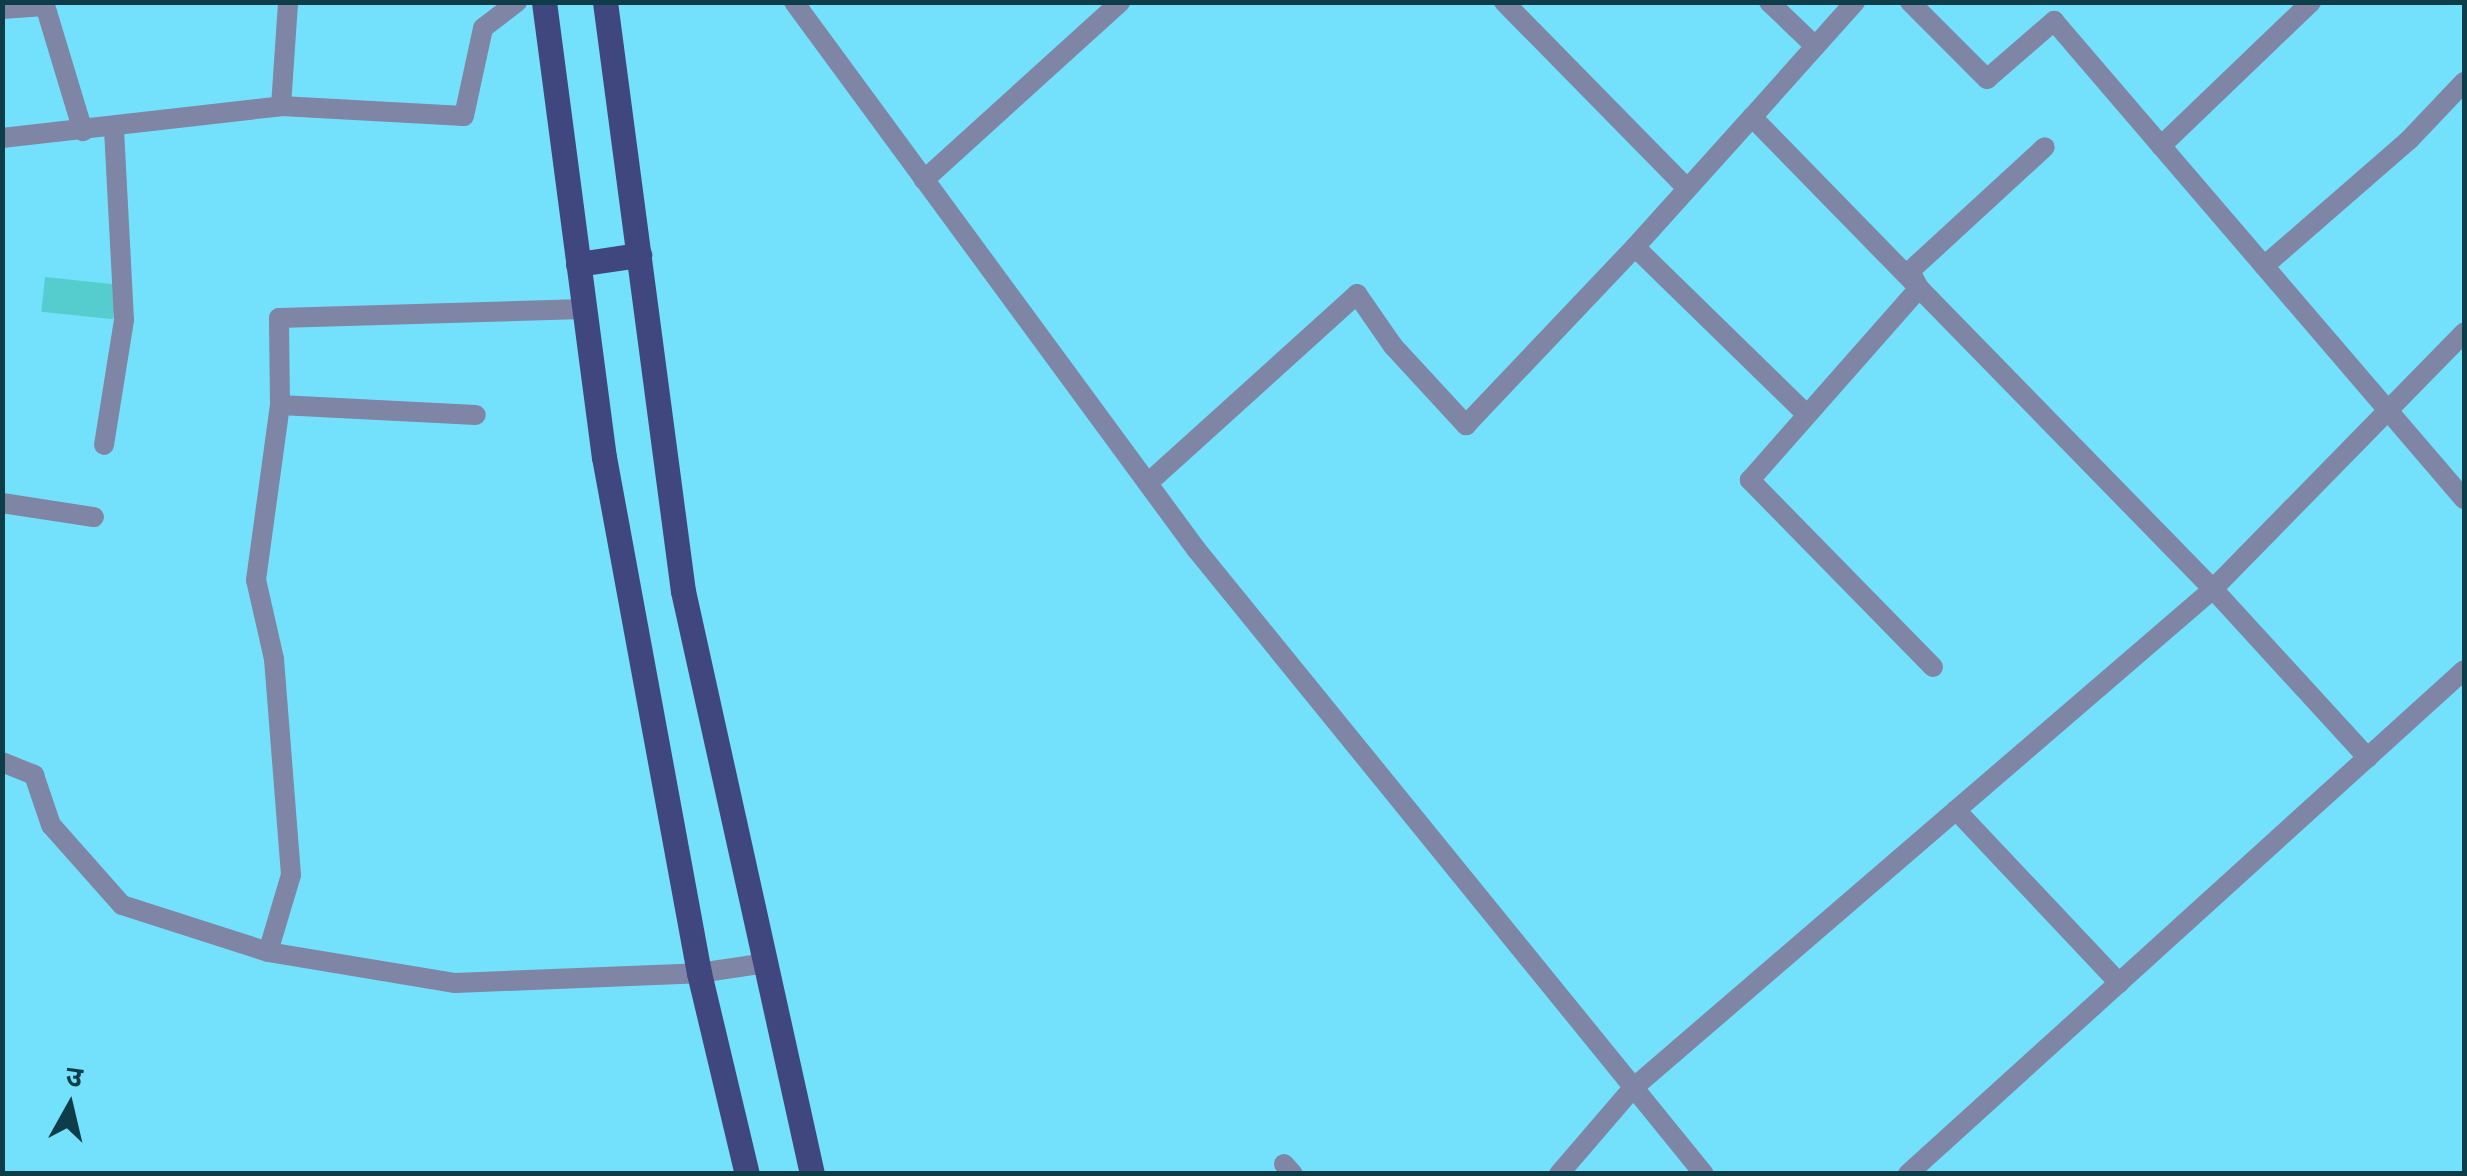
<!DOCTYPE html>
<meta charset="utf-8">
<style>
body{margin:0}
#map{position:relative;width:2467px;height:1176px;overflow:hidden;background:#74e1fc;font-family:"Space Grotesk","Noto Sans Devanagari",sans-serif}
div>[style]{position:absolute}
.building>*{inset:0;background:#55cdcf;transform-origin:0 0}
.minor>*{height:20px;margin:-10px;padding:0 10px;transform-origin:10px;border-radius:10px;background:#7f85a5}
.primary>*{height:25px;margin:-12.5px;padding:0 12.5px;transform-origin:12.5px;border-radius:12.5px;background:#40477e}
span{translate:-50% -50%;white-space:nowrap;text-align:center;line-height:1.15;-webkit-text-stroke:8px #74e1fc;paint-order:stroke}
.frame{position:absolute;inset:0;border:5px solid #0c3d48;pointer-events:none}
.north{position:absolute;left:20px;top:1056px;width:100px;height:100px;-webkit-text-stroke:8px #74e1fc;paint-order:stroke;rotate:8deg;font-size:28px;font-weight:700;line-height:40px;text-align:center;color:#0c3d48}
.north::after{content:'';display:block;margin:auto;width:35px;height:45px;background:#0c3d48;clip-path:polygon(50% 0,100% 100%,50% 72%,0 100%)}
</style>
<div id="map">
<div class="building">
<div style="left:45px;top:277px;width:72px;height:35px;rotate:6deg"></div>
</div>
<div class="minor">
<div style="left:44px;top:2px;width:135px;rotate:73.2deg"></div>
<div style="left:794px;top:2px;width:679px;rotate:53.69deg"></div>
<div style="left:1196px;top:549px;width:805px;rotate:50.9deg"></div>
<div style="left:1504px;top:2px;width:260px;rotate:45.5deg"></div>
<div style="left:1769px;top:2px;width:64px;rotate:43.7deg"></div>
<div style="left:1855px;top:2px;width:154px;rotate:131.8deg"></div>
<div style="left:1752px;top:117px;width:660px;rotate:45.68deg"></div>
<div style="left:2213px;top:589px;width:359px;rotate:-45.6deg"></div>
<div style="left:1910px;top:2px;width:109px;rotate:45deg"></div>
<div style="left:1987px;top:79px;width:89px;rotate:-40.9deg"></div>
<div style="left:2054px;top:21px;width:630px;rotate:49.38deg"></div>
<div style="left:2px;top:9px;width:43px;rotate:-4deg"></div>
<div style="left:281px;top:106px;width:104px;rotate:-86.1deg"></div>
<div style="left:2px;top:138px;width:281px;rotate:-6.5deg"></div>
<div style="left:281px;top:106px;width:183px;rotate:3.1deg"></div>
<div style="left:464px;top:116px;width:90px;rotate:-77.8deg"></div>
<div style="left:483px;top:28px;width:43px;rotate:-37.4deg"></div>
<div style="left:2161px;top:146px;width:208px;rotate:-43.8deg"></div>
<div style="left:924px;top:180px;width:265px;rotate:-42.2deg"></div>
<div style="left:1635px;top:247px;width:175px;rotate:-48deg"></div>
<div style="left:2264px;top:266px;width:192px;rotate:-41deg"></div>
<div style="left:2409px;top:140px;width:80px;rotate:-46.5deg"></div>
<div style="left:280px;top:405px;width:87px;rotate:-90.7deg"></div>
<div style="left:279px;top:318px;width:305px;rotate:-1.7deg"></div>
<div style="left:104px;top:445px;width:127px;rotate:-80.9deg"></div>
<div style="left:124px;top:320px;width:192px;rotate:-93deg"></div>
<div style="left:1148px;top:483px;width:282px;rotate:-42.1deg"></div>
<div style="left:1357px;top:294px;width:63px;rotate:55.3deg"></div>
<div style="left:1393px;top:346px;width:108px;rotate:47.3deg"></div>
<div style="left:1466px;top:425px;width:245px;rotate:-46.5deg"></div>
<div style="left:1635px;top:247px;width:240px;rotate:44.3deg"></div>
<div style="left:2px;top:503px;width:93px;rotate:8.7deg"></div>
<div style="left:1933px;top:667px;width:262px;rotate:-134.4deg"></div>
<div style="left:1750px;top:480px;width:256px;rotate:-48.6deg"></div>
<div style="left:1919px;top:288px;width:19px;rotate:-118deg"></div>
<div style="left:1910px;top:271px;width:183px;rotate:-42.6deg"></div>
<div style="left:2px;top:762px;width:35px;rotate:22deg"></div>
<div style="left:34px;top:775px;width:53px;rotate:71.2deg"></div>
<div style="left:51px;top:825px;width:107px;rotate:48.4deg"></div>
<div style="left:122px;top:905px;width:153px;rotate:17.8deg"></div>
<div style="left:268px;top:952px;width:190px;rotate:9.4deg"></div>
<div style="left:455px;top:983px;width:244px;rotate:-2.3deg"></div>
<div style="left:699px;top:973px;width:68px;rotate:-8.5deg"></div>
<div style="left:1956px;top:810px;width:238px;rotate:46.7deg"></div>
<div style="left:268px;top:952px;width:80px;rotate:-73.4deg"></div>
<div style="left:291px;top:875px;width:217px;rotate:-94.5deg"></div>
<div style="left:274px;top:659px;width:81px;rotate:-102.8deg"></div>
<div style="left:256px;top:580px;width:177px;rotate:-82.2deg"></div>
<div style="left:280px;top:405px;width:196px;rotate:2.9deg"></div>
<div style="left:1284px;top:1164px;width:13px;rotate:48deg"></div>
<div style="left:1559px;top:1174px;width:112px;rotate:-49.3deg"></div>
<div style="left:1632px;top:1089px;width:767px;rotate:-40.71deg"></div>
<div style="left:2213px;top:589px;width:229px;rotate:47.5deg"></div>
<div style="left:1908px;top:1174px;width:750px;rotate:-42.19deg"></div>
</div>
<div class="primary">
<div style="left:544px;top:2px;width:459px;rotate:82.5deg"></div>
<div style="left:604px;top:457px;width:525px;rotate:79.57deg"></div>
<div style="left:699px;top:973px;width:207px;rotate:76.6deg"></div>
<div style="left:605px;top:2px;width:594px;rotate:82.46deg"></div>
<div style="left:683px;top:591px;width:597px;rotate:77.52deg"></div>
<div style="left:578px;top:264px;width:62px;rotate:-8.4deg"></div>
</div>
<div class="frame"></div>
<div class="north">उ</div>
</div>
